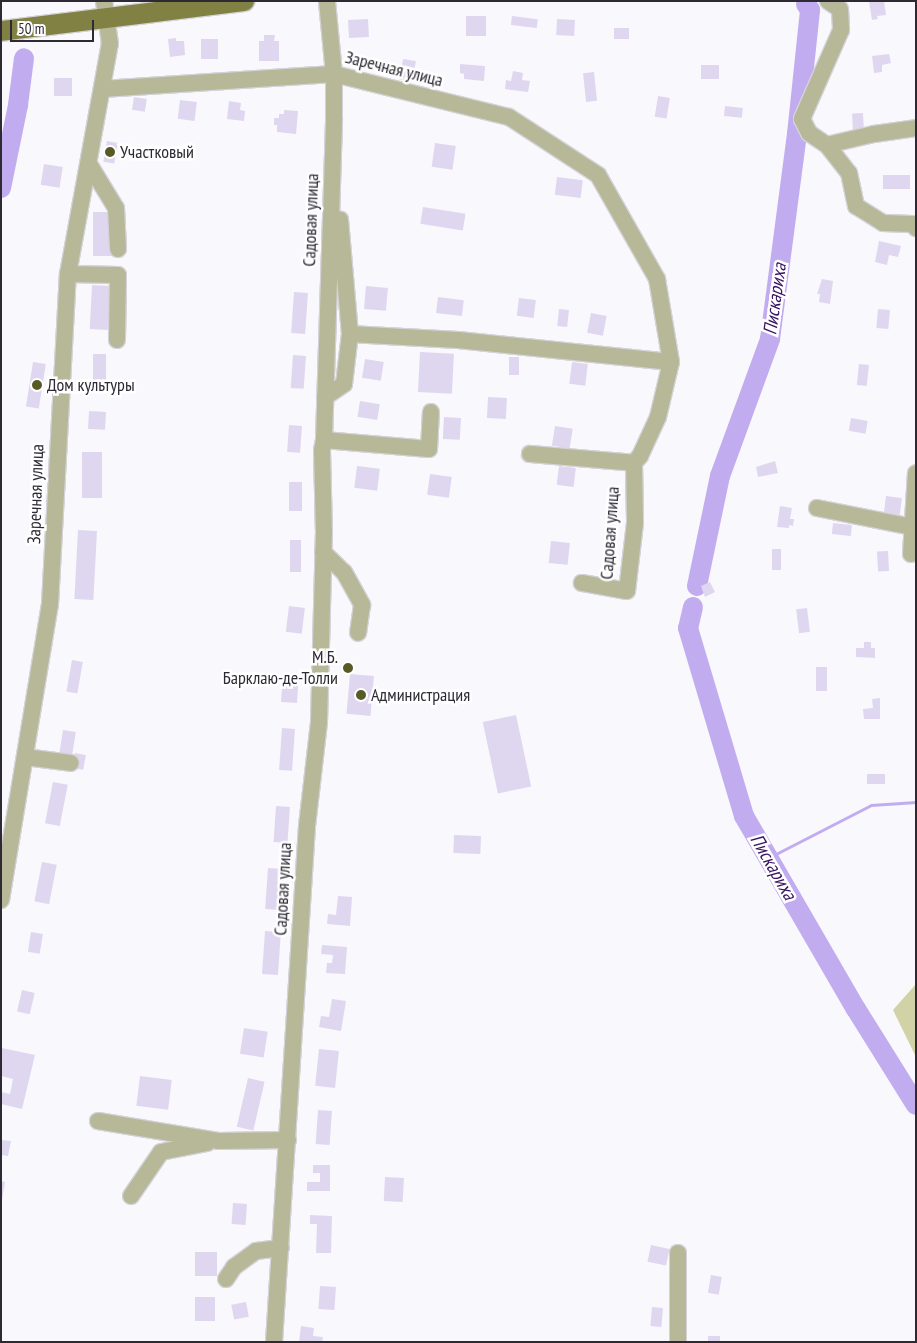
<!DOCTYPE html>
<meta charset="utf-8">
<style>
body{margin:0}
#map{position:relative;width:917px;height:1343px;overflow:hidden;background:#f9f8fd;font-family:"PT Sans Narrow",sans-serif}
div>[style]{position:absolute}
.green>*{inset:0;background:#d1d3a6}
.stream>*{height:3px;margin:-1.5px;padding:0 1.5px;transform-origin:1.5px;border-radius:1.5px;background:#c2acf0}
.river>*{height:20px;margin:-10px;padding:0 10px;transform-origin:10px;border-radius:10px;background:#c2acf0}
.building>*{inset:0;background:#dfd7f0;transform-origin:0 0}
.roads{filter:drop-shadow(1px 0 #d4d3d9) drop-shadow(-1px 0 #d4d3d9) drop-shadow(0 1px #d4d3d9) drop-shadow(0 -1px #d4d3d9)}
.minor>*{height:16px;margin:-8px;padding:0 8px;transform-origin:8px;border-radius:8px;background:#b7b898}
.major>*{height:20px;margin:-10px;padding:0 10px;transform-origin:10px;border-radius:10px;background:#818144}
.dots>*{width:14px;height:14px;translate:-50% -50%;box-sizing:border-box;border:2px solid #fff;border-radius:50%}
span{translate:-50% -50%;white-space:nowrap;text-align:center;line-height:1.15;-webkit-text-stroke:5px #fff;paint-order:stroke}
.street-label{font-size:18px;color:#2d2a33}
.poi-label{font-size:18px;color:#2d2a33}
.left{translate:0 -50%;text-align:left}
.right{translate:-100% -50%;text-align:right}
.water-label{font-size:19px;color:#371261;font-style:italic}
.frame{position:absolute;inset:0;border:2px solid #2d2a33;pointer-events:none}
.scale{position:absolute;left:10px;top:20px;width:84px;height:22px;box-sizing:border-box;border:2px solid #2d2a33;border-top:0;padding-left:6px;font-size:15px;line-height:18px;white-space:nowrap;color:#2d2a33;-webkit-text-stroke:4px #fff;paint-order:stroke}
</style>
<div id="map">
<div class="green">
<div style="clip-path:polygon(916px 984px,916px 1057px,893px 1010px)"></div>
</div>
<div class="stream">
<div style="left:768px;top:858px;width:116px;rotate:-27.2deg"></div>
<div style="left:871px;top:805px;width:45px;rotate:-3.8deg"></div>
</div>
<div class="river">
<div style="left:1px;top:188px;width:85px;rotate:-78.4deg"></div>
<div style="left:18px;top:105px;width:47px;rotate:-82.7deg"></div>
<div style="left:697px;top:586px;width:112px;rotate:-78.2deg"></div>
<div style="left:720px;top:476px;width:146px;rotate:-69.9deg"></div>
<div style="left:770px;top:339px;width:207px;rotate:-82.5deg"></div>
<div style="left:797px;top:134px;width:125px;rotate:-84deg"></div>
<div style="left:810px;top:10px;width:7px;rotate:-124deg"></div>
<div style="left:693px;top:607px;width:22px;rotate:103deg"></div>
<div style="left:688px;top:628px;width:196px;rotate:73.4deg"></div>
<div style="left:744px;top:816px;width:223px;rotate:59.9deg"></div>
<div style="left:856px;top:1009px;width:113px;rotate:58deg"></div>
</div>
<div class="building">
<div style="clip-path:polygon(869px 1px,884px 1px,886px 15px,877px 16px,878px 19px,872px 20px)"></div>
<div style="left:486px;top:16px;width:20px;height:20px;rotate:90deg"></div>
<div style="left:512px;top:16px;width:26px;height:9px;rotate:7deg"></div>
<div style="left:368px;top:19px;width:18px;height:20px;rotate:87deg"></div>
<div style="left:557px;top:19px;width:18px;height:16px;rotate:3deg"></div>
<div style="left:614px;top:28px;width:15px;height:11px"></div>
<div style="clip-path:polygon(264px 35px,275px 35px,274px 41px,279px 41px,279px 61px,259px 61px,259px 41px,264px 41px)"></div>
<div style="clip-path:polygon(176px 38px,176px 41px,184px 41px,185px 55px,170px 57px,168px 39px)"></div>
<div style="left:201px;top:39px;width:17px;height:20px"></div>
<div style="clip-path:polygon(889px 54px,891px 63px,882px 65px,882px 72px,874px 73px,872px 56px)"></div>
<div style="left:403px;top:59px;width:13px;height:21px;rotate:9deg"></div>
<div style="clip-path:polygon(460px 64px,485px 66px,484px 81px,464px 79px,464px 74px,460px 73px)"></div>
<div style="left:701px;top:65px;width:18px;height:14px"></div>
<div style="clip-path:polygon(513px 71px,523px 73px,522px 80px,530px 81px,528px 92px,505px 89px,506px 80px,511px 81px)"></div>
<div style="left:594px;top:72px;width:29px;height:11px;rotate:84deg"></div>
<div style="left:54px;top:78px;width:18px;height:18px"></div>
<div style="left:658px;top:96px;width:12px;height:21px;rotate:9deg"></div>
<div style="left:134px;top:97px;width:13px;height:13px;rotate:9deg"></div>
<div style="left:180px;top:100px;width:17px;height:19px;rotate:7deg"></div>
<div style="clip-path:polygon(229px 101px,241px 103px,240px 110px,245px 111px,244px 121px,227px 119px)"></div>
<div style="left:725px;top:106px;width:18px;height:10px;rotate:6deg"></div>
<div style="clip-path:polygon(284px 110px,298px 111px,296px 134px,277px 132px,277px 125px,274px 125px,274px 118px,279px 118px,279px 114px,284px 114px)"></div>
<div style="left:863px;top:113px;width:22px;height:11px;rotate:87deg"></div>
<div style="left:107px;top:141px;width:11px;height:21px;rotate:10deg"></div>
<div style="left:435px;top:143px;width:21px;height:24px;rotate:8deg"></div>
<div style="left:44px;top:164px;width:19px;height:21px;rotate:9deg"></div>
<div style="left:910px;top:175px;width:14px;height:27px;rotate:90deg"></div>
<div style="left:557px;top:177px;width:26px;height:18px;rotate:7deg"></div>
<div style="left:423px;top:207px;width:43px;height:17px;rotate:9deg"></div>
<div style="left:93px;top:212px;width:20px;height:44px"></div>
<div style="clip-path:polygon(879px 241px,901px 246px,898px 257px,889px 255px,887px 265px,875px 262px)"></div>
<div style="clip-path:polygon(822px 279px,833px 281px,830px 304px,819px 302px,820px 294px,817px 294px)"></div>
<div style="left:92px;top:285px;width:18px;height:44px;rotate:3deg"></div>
<div style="left:366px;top:286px;width:22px;height:23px;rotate:5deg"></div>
<div style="left:294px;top:292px;width:14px;height:41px;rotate:4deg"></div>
<div style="left:438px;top:297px;width:26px;height:16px;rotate:7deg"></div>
<div style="left:519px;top:298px;width:17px;height:18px;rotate:7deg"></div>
<div style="left:559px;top:309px;width:10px;height:17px;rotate:6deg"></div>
<div style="left:878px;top:309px;width:12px;height:19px;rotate:5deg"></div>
<div style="left:591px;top:313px;width:16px;height:20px;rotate:11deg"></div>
<div style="left:420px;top:352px;width:34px;height:40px;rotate:3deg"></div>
<div style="left:93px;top:354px;width:13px;height:34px"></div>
<div style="left:293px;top:355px;width:13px;height:33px;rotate:4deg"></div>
<div style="left:509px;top:357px;width:10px;height:18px"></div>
<div style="left:365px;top:359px;width:19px;height:19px;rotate:9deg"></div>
<div style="left:33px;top:362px;width:13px;height:45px;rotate:9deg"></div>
<div style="left:572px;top:362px;width:16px;height:22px;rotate:7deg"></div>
<div style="left:859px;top:364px;width:10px;height:21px;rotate:6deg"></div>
<div style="left:488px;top:397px;width:19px;height:21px;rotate:3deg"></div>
<div style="left:360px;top:401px;width:20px;height:16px;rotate:9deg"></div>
<div style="left:89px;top:411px;width:17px;height:18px;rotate:3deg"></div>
<div style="left:444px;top:417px;width:17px;height:22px;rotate:3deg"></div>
<div style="left:851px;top:418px;width:17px;height:13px;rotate:10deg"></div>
<div style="left:289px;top:425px;width:13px;height:27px;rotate:4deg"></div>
<div style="left:555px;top:426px;width:18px;height:20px;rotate:9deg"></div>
<div style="left:82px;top:452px;width:20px;height:46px"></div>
<div style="clip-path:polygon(775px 461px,778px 473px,758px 477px,756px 467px)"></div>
<div style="left:357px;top:466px;width:23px;height:22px;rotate:7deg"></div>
<div style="left:559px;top:466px;width:17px;height:19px;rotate:7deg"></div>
<div style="left:430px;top:474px;width:22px;height:21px;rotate:8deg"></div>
<div style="left:289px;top:482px;width:13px;height:29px"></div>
<div style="left:886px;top:496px;width:16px;height:20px;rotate:7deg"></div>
<div style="clip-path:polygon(780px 506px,792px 508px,790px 519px,794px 519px,793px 526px,789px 525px,789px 528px,777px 527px)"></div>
<div style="left:833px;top:523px;width:19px;height:11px;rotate:6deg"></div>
<div style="left:78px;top:530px;width:19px;height:69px;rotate:3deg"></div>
<div style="left:290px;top:540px;width:11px;height:32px"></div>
<div style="left:551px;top:541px;width:19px;height:22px;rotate:6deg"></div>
<div style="left:772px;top:549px;width:9px;height:21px"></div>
<div style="left:888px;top:551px;width:20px;height:11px;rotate:87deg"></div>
<div style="clip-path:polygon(710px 582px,715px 592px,705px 597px,701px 586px)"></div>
<div style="left:289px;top:606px;width:16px;height:26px;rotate:7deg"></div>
<div style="left:807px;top:608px;width:24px;height:11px;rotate:83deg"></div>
<div style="clip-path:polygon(864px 642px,871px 642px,871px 648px,875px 648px,875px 658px,856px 657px,856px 648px,864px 648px)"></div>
<div style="left:72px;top:660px;width:11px;height:32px;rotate:10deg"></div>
<div style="left:816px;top:667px;width:11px;height:24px"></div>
<div style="left:283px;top:673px;width:16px;height:29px;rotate:4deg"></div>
<div style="left:350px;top:674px;width:24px;height:40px;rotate:5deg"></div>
<div style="clip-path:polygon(880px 698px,880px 719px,864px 719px,863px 709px,873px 708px,872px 699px)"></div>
<div style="left:516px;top:715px;width:73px;height:34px;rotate:78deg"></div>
<div style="left:282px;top:728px;width:13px;height:42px;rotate:4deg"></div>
<div style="left:63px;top:730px;width:13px;height:25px;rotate:9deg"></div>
<div style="left:75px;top:753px;width:11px;height:15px;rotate:10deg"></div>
<div style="left:867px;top:774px;width:18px;height:10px"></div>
<div style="left:53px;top:782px;width:15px;height:42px;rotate:11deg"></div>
<div style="left:276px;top:806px;width:14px;height:36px;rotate:4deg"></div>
<div style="left:454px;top:835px;width:27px;height:18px;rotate:2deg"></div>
<div style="left:42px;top:862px;width:15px;height:40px;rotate:11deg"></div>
<div style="left:268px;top:868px;width:15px;height:41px;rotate:4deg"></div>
<div style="clip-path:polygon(338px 896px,352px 897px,350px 926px,327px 924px,328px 914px,336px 915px)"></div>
<div style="left:265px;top:931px;width:16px;height:43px;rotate:4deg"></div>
<div style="left:31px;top:932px;width:12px;height:20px;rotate:9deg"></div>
<div style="clip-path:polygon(322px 945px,347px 947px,345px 974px,326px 973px,327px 963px,332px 963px,333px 955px,321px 954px)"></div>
<div style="left:22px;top:990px;width:13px;height:22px;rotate:13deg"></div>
<div style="clip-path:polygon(332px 999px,346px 1001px,341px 1031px,319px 1027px,321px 1016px,329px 1017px)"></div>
<div style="left:244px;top:1028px;width:24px;height:26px;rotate:9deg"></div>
<div style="clip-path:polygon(2px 1048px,35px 1055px,22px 1109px,1px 1104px,1px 1092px,10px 1094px,13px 1079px,1px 1076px)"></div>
<div style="left:319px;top:1049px;width:20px;height:37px;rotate:6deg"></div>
<div style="left:140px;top:1076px;width:32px;height:30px;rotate:7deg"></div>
<div style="left:248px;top:1078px;width:17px;height:50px;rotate:13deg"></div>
<div style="left:318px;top:1110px;width:14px;height:34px;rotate:4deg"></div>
<div style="clip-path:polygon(1px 1140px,11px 1141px,8px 1156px,1px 1155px)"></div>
<div style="clip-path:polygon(313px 1165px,330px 1165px,330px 1191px,307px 1191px,307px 1182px,320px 1182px,320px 1173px,313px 1173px)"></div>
<div style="left:385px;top:1177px;width:19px;height:24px;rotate:3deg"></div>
<div style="clip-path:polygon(1px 1181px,5px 1182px,2px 1200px,1px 1200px)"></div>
<div style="left:233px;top:1203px;width:14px;height:21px;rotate:4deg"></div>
<div style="clip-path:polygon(310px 1215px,332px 1216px,331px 1253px,316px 1253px,317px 1224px,310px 1224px)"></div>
<div style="left:651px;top:1245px;width:19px;height:17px;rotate:12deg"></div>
<div style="left:217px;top:1252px;width:24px;height:22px;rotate:90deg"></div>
<div style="left:711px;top:1275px;width:11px;height:18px;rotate:10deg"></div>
<div style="left:320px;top:1286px;width:16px;height:23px;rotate:4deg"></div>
<div style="left:195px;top:1297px;width:20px;height:24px"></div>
<div style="left:246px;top:1302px;width:15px;height:15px;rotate:79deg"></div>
<div style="left:652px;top:1307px;width:11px;height:19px;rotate:5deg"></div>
<div style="clip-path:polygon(301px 1326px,314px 1328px,313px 1336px,323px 1337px,322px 1342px,299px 1342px)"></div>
<div style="left:708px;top:1336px;width:12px;height:6px"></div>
</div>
<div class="roads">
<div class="minor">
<div style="left:828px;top:1px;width:14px;rotate:34deg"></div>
<div style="left:840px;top:9px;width:21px;rotate:87deg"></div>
<div style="left:841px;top:30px;width:97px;rotate:113.7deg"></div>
<div style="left:802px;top:119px;width:16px;rotate:63deg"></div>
<div style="left:809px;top:133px;width:22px;rotate:34deg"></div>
<div style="left:827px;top:145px;width:48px;rotate:-13.2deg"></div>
<div style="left:874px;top:134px;width:42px;rotate:-8.1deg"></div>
<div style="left:102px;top:89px;width:232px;rotate:-3.7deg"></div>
<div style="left:334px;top:74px;width:180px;rotate:13.8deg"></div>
<div style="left:509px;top:117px;width:106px;rotate:33.1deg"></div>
<div style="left:598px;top:175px;width:120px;rotate:60.4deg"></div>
<div style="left:657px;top:279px;width:84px;rotate:80.4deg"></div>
<div style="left:671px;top:362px;width:57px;rotate:103.3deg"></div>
<div style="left:658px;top:417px;width:43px;rotate:114.8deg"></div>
<div style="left:640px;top:456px;width:9px;rotate:131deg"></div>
<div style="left:634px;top:463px;width:60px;rotate:89deg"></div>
<div style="left:635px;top:523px;width:68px;rotate:96.7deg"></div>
<div style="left:627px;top:591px;width:46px;rotate:-169.9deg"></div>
<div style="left:827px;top:145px;width:36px;rotate:52deg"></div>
<div style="left:849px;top:173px;width:34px;rotate:78deg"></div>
<div style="left:856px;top:206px;width:32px;rotate:32deg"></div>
<div style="left:883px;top:223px;width:29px;rotate:2deg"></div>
<div style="left:912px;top:224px;width:6px;rotate:45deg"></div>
<div style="left:89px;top:164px;width:52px;rotate:58.5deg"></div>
<div style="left:116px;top:208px;width:41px;rotate:87.2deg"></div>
<div style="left:68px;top:274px;width:50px;rotate:1.1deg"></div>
<div style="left:118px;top:275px;width:65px;rotate:90.9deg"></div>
<div style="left:350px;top:334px;width:108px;rotate:3.2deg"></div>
<div style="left:458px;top:340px;width:214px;rotate:5.9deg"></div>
<div style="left:325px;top:397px;width:23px;rotate:-34deg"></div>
<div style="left:344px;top:384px;width:50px;rotate:-83.2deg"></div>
<div style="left:350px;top:334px;width:115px;rotate:-95deg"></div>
<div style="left:324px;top:440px;width:105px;rotate:4.9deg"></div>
<div style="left:429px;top:449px;width:37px;rotate:-87deg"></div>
<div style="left:530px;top:454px;width:104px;rotate:4.9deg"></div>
<div style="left:817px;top:508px;width:98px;rotate:11.2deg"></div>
<div style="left:323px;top:552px;width:29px;rotate:44deg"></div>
<div style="left:344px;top:572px;width:38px;rotate:61deg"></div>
<div style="left:362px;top:605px;width:28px;rotate:98deg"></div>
<div style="left:911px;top:554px;width:81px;rotate:-86.5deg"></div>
<div style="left:25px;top:757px;width:46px;rotate:7.4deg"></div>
<div style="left:1px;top:900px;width:300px;rotate:-80.6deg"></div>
<div style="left:50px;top:604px;width:330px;rotate:-86.9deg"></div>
<div style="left:68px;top:274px;width:234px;rotate:-79.7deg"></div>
<div style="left:110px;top:44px;width:43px;rotate:-97.9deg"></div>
<div style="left:98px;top:1121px;width:123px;rotate:9.4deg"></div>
<div style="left:219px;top:1141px;width:69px;rotate:-0.8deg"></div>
<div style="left:131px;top:1196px;width:53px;rotate:-55.7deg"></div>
<div style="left:161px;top:1152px;width:47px;rotate:-11.1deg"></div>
<div style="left:226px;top:1279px;width:14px;rotate:-56deg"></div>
<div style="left:234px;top:1267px;width:27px;rotate:-36deg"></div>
<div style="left:256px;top:1251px;width:25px;rotate:-7deg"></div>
<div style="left:274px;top:1342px;width:517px;rotate:-86.34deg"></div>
<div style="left:307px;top:826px;width:105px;rotate:-83.4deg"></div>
<div style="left:319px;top:722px;width:189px;rotate:-88.5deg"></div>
<div style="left:324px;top:533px;width:83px;rotate:-91.4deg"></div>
<div style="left:322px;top:450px;width:10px;rotate:-79deg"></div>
<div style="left:324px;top:440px;width:321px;rotate:-88.2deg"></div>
<div style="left:334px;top:119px;width:45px;rotate:-90deg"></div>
<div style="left:334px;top:74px;width:73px;rotate:-95.5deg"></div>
<div style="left:678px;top:1342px;width:89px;rotate:-90deg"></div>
</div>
<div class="major">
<div style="left:1px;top:31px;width:245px;rotate:-7deg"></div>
</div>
</div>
<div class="dots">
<div style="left:110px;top:152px;background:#595926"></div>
<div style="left:37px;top:385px;background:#595926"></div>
<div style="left:348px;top:668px;background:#595926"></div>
<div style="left:361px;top:695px;background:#595926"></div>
</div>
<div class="street-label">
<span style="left:394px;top:69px;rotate:14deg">Заречная улица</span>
<span style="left:311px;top:220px;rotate:-88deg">Садовая улица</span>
<span style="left:36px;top:494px;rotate:-88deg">Заречная улица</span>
<span style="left:610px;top:533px;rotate:-86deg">Садовая улица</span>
<span style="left:283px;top:889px;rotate:-87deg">Садовая улица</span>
</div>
<div class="poi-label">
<span class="left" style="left:120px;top:152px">Участковый</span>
<span class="left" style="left:47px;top:385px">Дом культуры</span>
<span class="right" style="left:338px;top:668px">М.Б.<br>Барклаю-де-Толли</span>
<span class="left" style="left:371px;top:695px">Администрация</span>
</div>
<div class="water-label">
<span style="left:775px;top:299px;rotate:-82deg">Пискариха</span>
<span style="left:773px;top:867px;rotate:60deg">Пискариха</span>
</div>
<div class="frame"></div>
<div class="scale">50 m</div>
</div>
